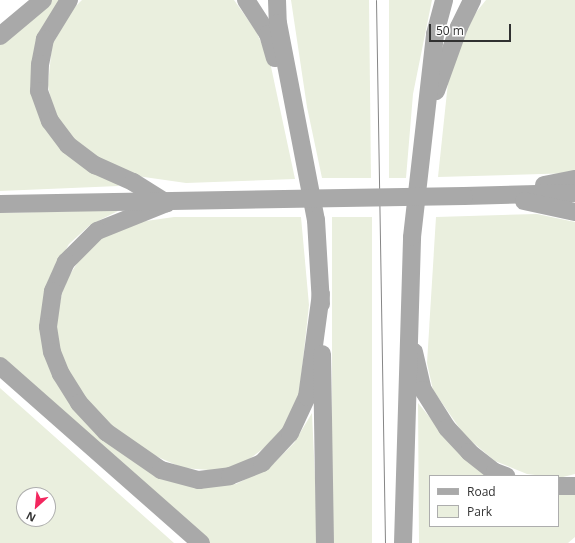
<!DOCTYPE html>
<style>
body{margin:0}
#map{position:relative;width:575px;height:543px;overflow:hidden;background:#fff;font-family:"Open Sans",sans-serif}
div>[style]{position:absolute}
.green>*{inset:0;background:#eaefde;transform-origin:0 0}
.major>*{height:18px;margin:-9px;padding:0 9px;transform-origin:9px;border-radius:9px;background:#a9a9a9}
.tram>*{height:1px;margin:-0.5px;padding:0 0.5px;transform-origin:0.5px;border-radius:0.5px;background:#868686}
.major-bridge>*{height:18px;margin:-9px;padding:0 9px;transform-origin:9px;border-radius:9px;background:#a9a9a9}
span{translate:-50% -50%;white-space:nowrap;text-align:center;line-height:1.15;-webkit-text-stroke:4px #fff;paint-order:stroke}
.legend{position:absolute;left:429px;top:475px;width:130px;height:52px;box-sizing:border-box;background:#fff;border:1px solid #adadad;margin:0;padding:5px 7px;list-style:none;font-size:12px;color:#313131}
.legend li{display:flex;align-items:center;gap:8px;height:20px}
.legend b{width:20px;border:1px solid #adadad}
.north{position:absolute;left:16px;top:487px;width:40px;height:40px;box-sizing:border-box;background:#fff;border:1px solid #adadad;border-radius:50%;rotate:207deg;font-size:11px;font-weight:700;line-height:16px;text-align:center;color:#313131}
.north::after{content:'';display:block;margin:auto;width:14px;height:18px;background:#f3275f;clip-path:polygon(50% 0,100% 100%,50% 72%,0 100%)}
.scale{position:absolute;left:429px;top:24px;width:82px;height:18px;box-sizing:border-box;border:2px solid #313131;border-top:0;padding-left:5px;font-size:12px;line-height:14px;white-space:nowrap;color:#313131;-webkit-text-stroke:3px #fff;paint-order:stroke}
</style>
<div id="map">
<div class="green">
<div style="clip-path:polygon(52px 0,60px 0,38px 106px,119px 186px,0 191px,0 45px)"></div>
<div style="clip-path:polygon(82px 0,234px 0,256px 31px,270px 62px,295px 179px,186px 183px,137px 176px,102px 162px,74px 142px,54px 116px,48px 85px,52px 45px,72px 10px)"></div>
<div style="clip-path:polygon(291px 0,369px 0,371px 178px,322px 178px,307px 107px)"></div>
<div style="clip-path:polygon(389px 0,432px 0,413px 94px,406px 178px,389px 178px)"></div>
<div style="clip-path:polygon(486px 0,575px 0,575px 173px,438px 177px,449px 73px,474px 15px)"></div>
<div style="clip-path:polygon(120px 210px,90px 225px,69px 244px,51px 276px,42px 312px,83px 416px,196px 486px,236px 484px,270px 467px,294px 443px,312px 413px,318px 543px,210px 543px,0 357px,0 213px)"></div>
<div style="clip-path:polygon(537px 214px,575px 222px,575px 474px,559px 478px,527px 474px,495px 461px,465px 436px,433px 390px,427px 363px,436px 217px)"></div>
<div style="clip-path:polygon(174px 217px,301px 217px,309px 305px,299px 396px,281px 435px,248px 460px,223px 471px,183px 468px,142px 450px,103px 419px,77px 390px,59px 351px,56px 320px,64px 284px,83px 254px,102px 238px,139px 222px)"></div>
<div style="left:332px;top:217px;width:40px;height:326px"></div>
<div style="clip-path:polygon(evenodd,0 388px,174px 543px,0 543px,0 388px,24px 495px,48px 495px,48px 519px,24px 519px,24px 495px)"></div>
<div style="clip-path:polygon(418px 403px,436px 425px,492px 476px,430px 476px,430px 526px,558px 526px,558px 493px,575px 492px,575px 537px,568px 543px,419px 543px)"></div>
</div>
<div class="major">
<div style="left:69px;top:0;width:46px;rotate:121.6deg"></div>
<div style="left:45px;top:39px;width:25px;rotate:101deg"></div>
<div style="left:40px;top:64px;width:27px;rotate:92deg"></div>
<div style="left:39px;top:91px;width:32px;rotate:70deg"></div>
<div style="left:50px;top:121px;width:30px;rotate:53deg"></div>
<div style="left:68px;top:145px;width:34px;rotate:37deg"></div>
<div style="left:95px;top:165px;width:42px;rotate:24.1deg"></div>
<div style="left:133px;top:182px;width:40px;rotate:32deg"></div>
<div style="left:246px;top:0;width:40px;rotate:57.1deg"></div>
<div style="left:268px;top:34px;width:25px;rotate:74deg"></div>
<div style="left:277px;top:0;width:23px;rotate:88deg"></div>
<div style="left:278px;top:23px;width:201px;rotate:79.1deg"></div>
<div style="left:316px;top:220px;width:84px;rotate:86.6deg"></div>
<div style="left:0;top:36px;width:56px;rotate:-39.9deg"></div>
<div style="left:436px;top:91px;width:68px;rotate:-70.2deg"></div>
<div style="left:459px;top:27px;width:30px;rotate:-64deg"></div>
<div style="left:544px;top:185px;width:32px;rotate:-11deg"></div>
<div style="left:464px;top:196px;width:111px;rotate:-1.5deg"></div>
<div style="left:524px;top:201px;width:52px;rotate:12.2deg"></div>
<div style="left:167px;top:203px;width:75px;rotate:158.2deg"></div>
<div style="left:97px;top:231px;width:44px;rotate:135deg"></div>
<div style="left:66px;top:262px;width:32px;rotate:114deg"></div>
<div style="left:53px;top:291px;width:36px;rotate:98deg"></div>
<div style="left:48px;top:327px;width:25px;rotate:81deg"></div>
<div style="left:52px;top:352px;width:24px;rotate:68deg"></div>
<div style="left:61px;top:374px;width:34px;rotate:58deg"></div>
<div style="left:79px;top:403px;width:40px;rotate:47deg"></div>
<div style="left:106px;top:432px;width:67px;rotate:34.6deg"></div>
<div style="left:161px;top:470px;width:39px;rotate:15deg"></div>
<div style="left:199px;top:480px;width:31px;rotate:-7deg"></div>
<div style="left:230px;top:476px;width:35px;rotate:-22deg"></div>
<div style="left:262px;top:463px;width:41px;rotate:-47deg"></div>
<div style="left:290px;top:433px;width:40px;rotate:-65deg"></div>
<div style="left:307px;top:397px;width:104px;rotate:-82.3deg"></div>
<div style="left:0;top:204px;width:229px;rotate:-1deg"></div>
<div style="left:414px;top:352px;width:39px;rotate:77deg"></div>
<div style="left:423px;top:390px;width:45px;rotate:57.7deg"></div>
<div style="left:447px;top:428px;width:33px;rotate:47deg"></div>
<div style="left:469px;top:452px;width:33px;rotate:38deg"></div>
<div style="left:495px;top:472px;width:12px;rotate:20deg"></div>
<div style="left:322px;top:354px;width:189px;rotate:89.1deg"></div>
<div style="left:0;top:366px;width:268px;rotate:41.4deg"></div>
<div style="left:558px;top:486px;width:17px"></div>
<div style="left:403px;top:543px;width:306px;rotate:-88.3deg"></div>
<div style="left:412px;top:237px;width:204px;rotate:-83.5deg"></div>
<div style="left:435px;top:34px;width:35px;rotate:-75deg"></div>
</div>
<div class="tram">
<div style="left:376px;top:0;width:543px;rotate:89.05deg"></div>
</div>
<div class="major-bridge">
<div style="left:229px;top:200px;width:235px;rotate:-1deg"></div>
</div>
<ul class="legend">
<li><b style="height:5px;background:#a9a9a9"></b>Road</li>
<li><b style="height:11px;background:#eaefde"></b>Park</li>
</ul>
<div class="north">N</div>
<div class="scale">50 m</div>
</div>
